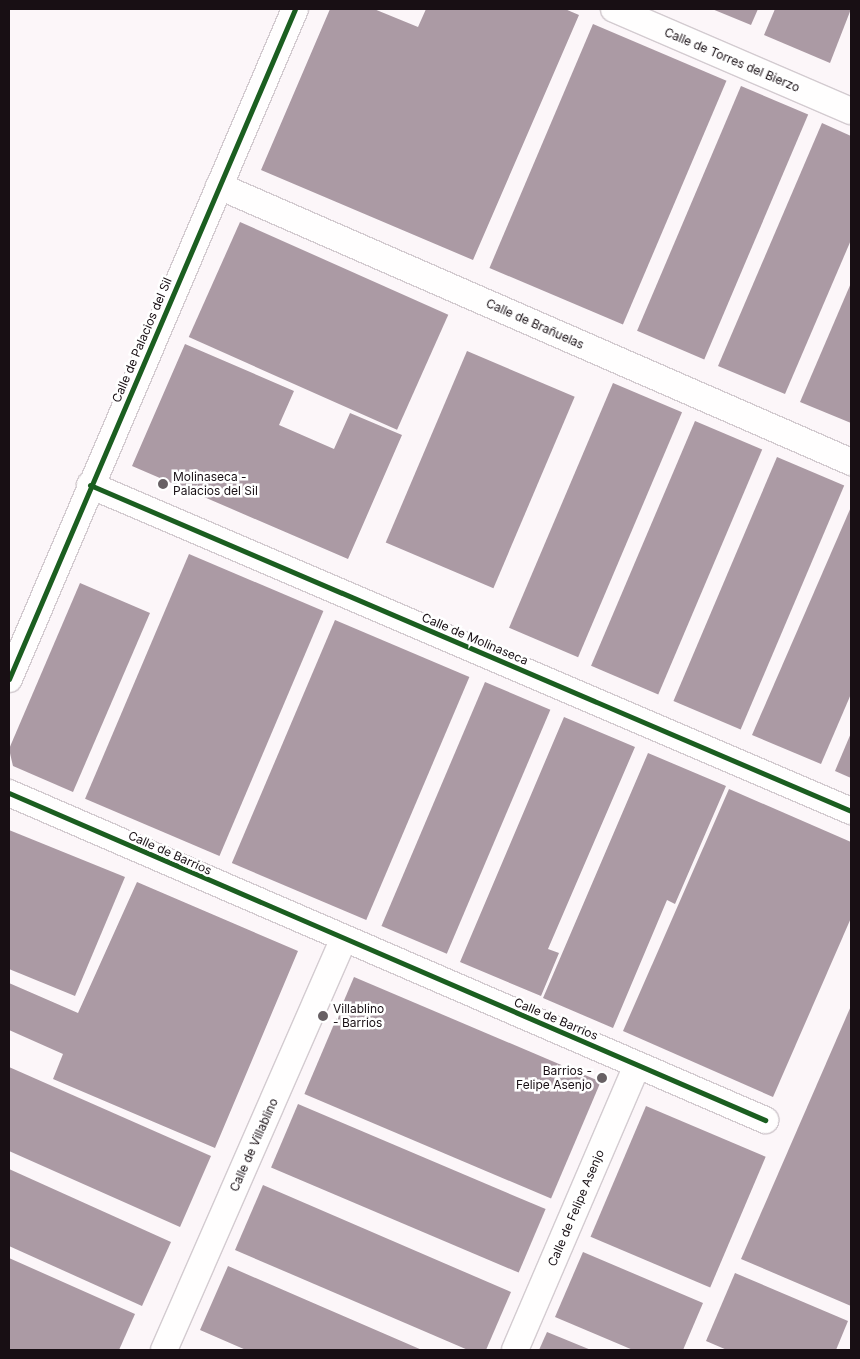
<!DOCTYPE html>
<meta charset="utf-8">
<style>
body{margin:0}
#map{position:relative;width:860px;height:1359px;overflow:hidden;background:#fcf6f9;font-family:Inter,sans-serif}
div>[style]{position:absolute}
.building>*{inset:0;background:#ab9aa4;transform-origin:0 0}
.roads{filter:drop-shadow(1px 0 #d3cbd0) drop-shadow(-1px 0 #d3cbd0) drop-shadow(0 1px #d3cbd0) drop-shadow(0 -1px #d3cbd0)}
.minor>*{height:26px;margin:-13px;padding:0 13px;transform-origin:13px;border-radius:13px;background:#fffefe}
.cycleway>*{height:5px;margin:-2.5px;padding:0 2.5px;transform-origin:2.5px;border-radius:2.5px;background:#1b5e20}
.dots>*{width:14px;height:14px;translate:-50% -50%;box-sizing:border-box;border:2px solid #fff;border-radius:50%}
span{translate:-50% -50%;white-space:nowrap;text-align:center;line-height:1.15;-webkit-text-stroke:5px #fff;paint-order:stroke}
.street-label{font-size:12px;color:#180f14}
.poi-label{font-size:12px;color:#180f14}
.left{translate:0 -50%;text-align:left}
.right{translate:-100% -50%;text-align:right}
.frame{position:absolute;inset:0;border:10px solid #180f14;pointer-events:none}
</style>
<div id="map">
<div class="building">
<div style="clip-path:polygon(330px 9px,374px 9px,418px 27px,426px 9px,565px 9px,579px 15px,473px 260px,261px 170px)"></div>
<div style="clip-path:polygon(712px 9px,758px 9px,751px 25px)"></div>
<div style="clip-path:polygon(775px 9px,851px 9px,830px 63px,764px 35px)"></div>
<div style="left:593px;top:24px;width:145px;height:265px;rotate:23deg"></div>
<div style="left:741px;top:86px;width:73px;height:266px;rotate:23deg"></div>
<div style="clip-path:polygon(822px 123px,851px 136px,851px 240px,785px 394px,718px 366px)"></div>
<div style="left:240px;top:222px;width:228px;height:126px;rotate:24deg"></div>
<div style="clip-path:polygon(851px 283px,851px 423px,800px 402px)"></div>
<div style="clip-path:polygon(185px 344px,294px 391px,279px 425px,334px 449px,350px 413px,402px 435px,348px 559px,132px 466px)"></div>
<div style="left:467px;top:351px;width:117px;height:208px;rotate:23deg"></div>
<div style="left:613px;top:383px;width:75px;height:266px;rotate:23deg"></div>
<div style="left:695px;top:421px;width:73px;height:266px;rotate:23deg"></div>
<div style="left:777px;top:457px;width:73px;height:265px;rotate:23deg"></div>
<div style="clip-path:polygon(851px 507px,851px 694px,821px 764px,752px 735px)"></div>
<div style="left:189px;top:554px;width:146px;height:266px;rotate:23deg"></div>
<div style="clip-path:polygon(80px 583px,150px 613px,73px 792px,13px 766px,9px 749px)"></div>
<div style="left:335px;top:620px;width:146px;height:264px;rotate:23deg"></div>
<div style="left:485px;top:682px;width:71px;height:265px;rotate:23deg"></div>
<div style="clip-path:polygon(564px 717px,635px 747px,548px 949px,559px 953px,541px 996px,460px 962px)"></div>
<div style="clip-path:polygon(851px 733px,851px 778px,835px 771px)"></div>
<div style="clip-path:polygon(648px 753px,726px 786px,675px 904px,667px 900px,613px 1028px,543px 998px)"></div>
<div style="clip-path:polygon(729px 789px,851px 842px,851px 918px,773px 1097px,623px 1031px)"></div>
<div style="clip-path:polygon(9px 830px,125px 877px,75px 996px,9px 969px)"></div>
<div style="clip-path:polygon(137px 882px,298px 951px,215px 1148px,53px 1079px,63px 1054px,9px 1030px,9px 983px,78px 1013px)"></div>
<div style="left:354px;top:977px;width:268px;height:127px;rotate:23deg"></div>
<div style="clip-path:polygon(851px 1006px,851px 1306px,741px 1259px)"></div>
<div style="clip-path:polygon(9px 1067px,211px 1156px,180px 1227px,9px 1151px)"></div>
<div style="left:298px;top:1104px;width:269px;height:69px;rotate:23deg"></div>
<div style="left:646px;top:1106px;width:130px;height:142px;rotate:23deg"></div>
<div style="clip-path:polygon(9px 1169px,171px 1242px,142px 1306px,9px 1246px)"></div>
<div style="clip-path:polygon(263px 1185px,511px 1292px,486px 1350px,468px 1350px,235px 1250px)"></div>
<div style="clip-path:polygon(583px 1252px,703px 1303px,683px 1350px,633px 1350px,555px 1317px)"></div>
<div style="clip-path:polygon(9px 1258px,135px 1314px,119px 1350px,9px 1350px)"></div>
<div style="clip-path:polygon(228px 1266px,311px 1302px,422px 1350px,246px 1350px,200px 1330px)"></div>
<div style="clip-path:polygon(735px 1273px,848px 1321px,836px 1350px,727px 1350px,706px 1341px)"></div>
<div style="clip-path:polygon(547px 1332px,591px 1350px,539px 1350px)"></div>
</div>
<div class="roads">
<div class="minor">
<div style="left:614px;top:9px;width:258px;rotate:23.3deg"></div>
<div style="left:219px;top:186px;width:690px;rotate:23.59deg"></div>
<div style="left:90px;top:485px;width:828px;rotate:23.19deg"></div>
<div style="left:9px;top:679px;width:728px;rotate:-66.88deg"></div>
<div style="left:9px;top:793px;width:824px;rotate:23.39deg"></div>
<div style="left:164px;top:1350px;width:447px;rotate:-66.4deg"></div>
<div style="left:515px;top:1350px;width:310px;rotate:-66.8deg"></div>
</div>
</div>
<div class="cycleway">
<div style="left:90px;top:485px;width:828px;rotate:23.19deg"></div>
<div style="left:9px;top:679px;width:728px;rotate:-66.88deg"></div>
<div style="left:9px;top:793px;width:824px;rotate:23.39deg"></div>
</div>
<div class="dots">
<div style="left:163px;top:484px;background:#686064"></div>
<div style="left:323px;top:1016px;background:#686064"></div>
<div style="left:602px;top:1078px;background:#686064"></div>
</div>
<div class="street-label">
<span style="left:732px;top:60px;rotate:23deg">Calle de Torres del Bierzo</span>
<span style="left:535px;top:324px;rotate:24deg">Calle de Brañuelas</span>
<span style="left:142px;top:340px;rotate:-67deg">Calle de Palacios del Sil</span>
<span style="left:475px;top:639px;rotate:23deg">Calle de Molinaseca</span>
<span style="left:170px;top:853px;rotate:24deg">Calle de Barrios</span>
<span style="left:556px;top:1019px;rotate:23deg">Calle de Barrios</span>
<span style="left:254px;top:1145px;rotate:-66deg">Calle de Villablino</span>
<span style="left:576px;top:1208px;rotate:-67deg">Calle de Felipe Asenjo</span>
</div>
<div class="poi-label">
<span class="left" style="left:173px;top:484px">Molinaseca -<br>Palacios del Sil</span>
<span class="left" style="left:333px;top:1016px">Villablino<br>- Barrios</span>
<span class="right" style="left:592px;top:1078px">Barrios -<br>Felipe Asenjo</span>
</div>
<div class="frame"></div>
</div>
